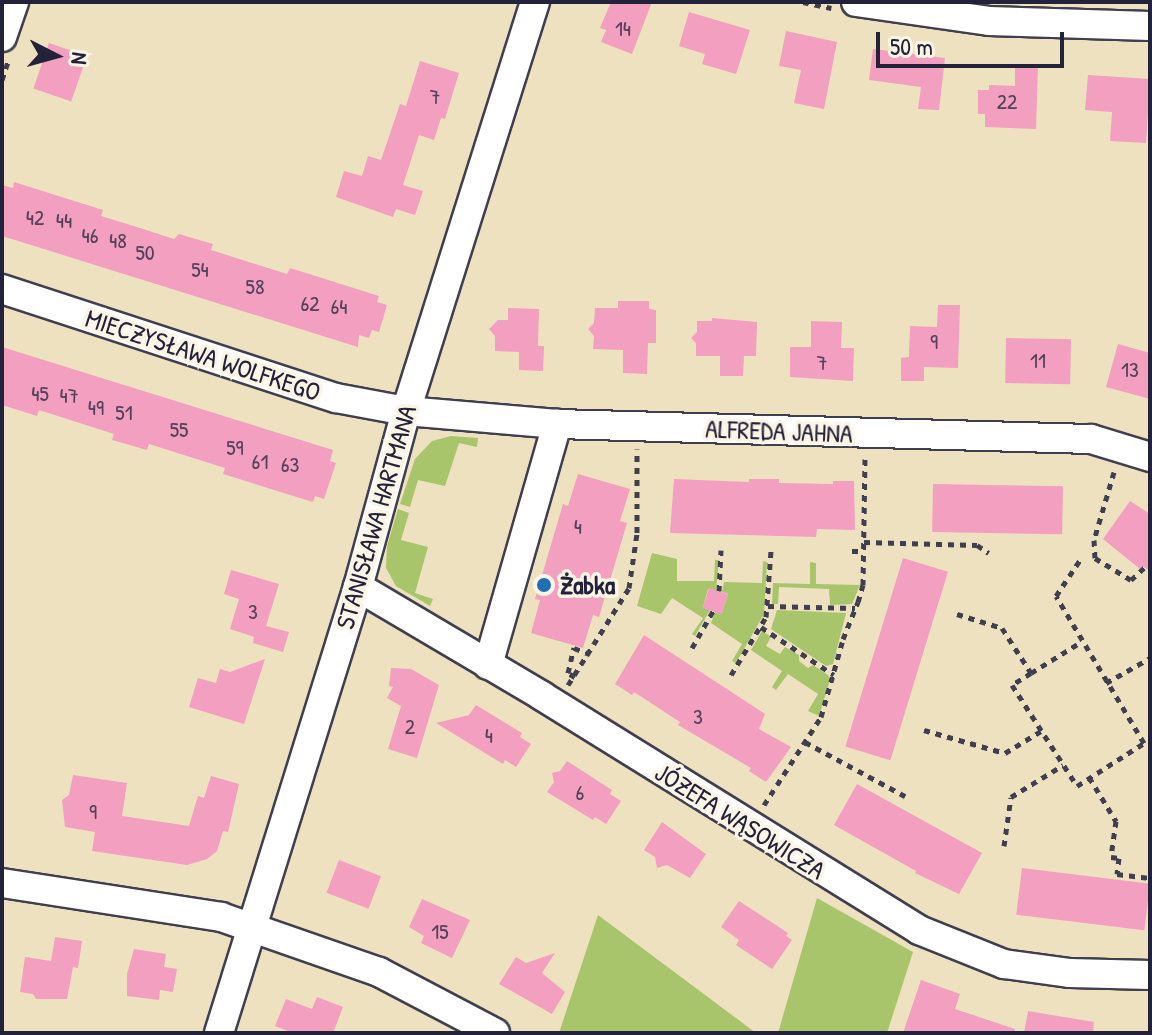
<!DOCTYPE html>
<meta charset="utf-8">
<style>
body{margin:0}
#map{position:relative;width:1152px;height:1035px;overflow:hidden;background:#ede1c0;font-family:"Patrick Hand",sans-serif}
div>[style]{position:absolute}
.green>*{inset:0;background:#a9c56c}
.building>*{inset:0;background:#f39fc0;transform-origin:0 0}
.path>*{height:5px;margin-top:-2.5px;transform-origin:0;background:repeating-linear-gradient(90deg,#403f4f 0 6px,transparent 0 12px)}
.roads{filter:drop-shadow(2px 0 #403f4f) drop-shadow(-2px 0 #403f4f) drop-shadow(0 2px #403f4f) drop-shadow(0 -2px #403f4f)}
.minor>*{height:28px;margin:-14px;padding:0 14px;transform-origin:14px;border-radius:14px;background:#fff}
.dots>*{width:22px;height:22px;translate:-50% -50%;box-sizing:border-box;border:4px solid #fcf5e5;border-radius:50%}
span{translate:-50% -50%;white-space:nowrap;text-align:center;line-height:1.15;-webkit-text-stroke:7px #fcf5e5;paint-order:stroke}
.number-label{font-size:22px;color:#56415c}
.number-label span{-webkit-text-stroke-width:0}
.street-label{font-size:26px;color:#22223b}
.poi-label{font-size:26px;color:#22223b;font-weight:700}
.left{translate:0 -50%;text-align:left}
.frame{position:absolute;inset:0;border:4px solid #22223b;pointer-events:none}
.north{position:absolute;left:16px;top:16px;width:80px;height:80px;-webkit-text-stroke:6px #fcf5e5;paint-order:stroke;rotate:96deg;font-size:22px;font-weight:700;line-height:32px;text-align:center;color:#22223b}
.north::after{content:'';display:block;margin:auto;width:28px;height:36px;background:#22223b;clip-path:polygon(50% 0,100% 100%,50% 72%,0 100%)}
.scale{position:absolute;left:876px;top:32px;width:188px;height:36px;box-sizing:border-box;border:4px solid #22223b;border-top:0;padding-left:10px;font-size:24px;line-height:28px;white-space:nowrap;color:#22223b;-webkit-text-stroke:6px #fcf5e5;paint-order:stroke}
</style>
<div id="map">
<div class="green">
<div style="clip-path:polygon(451px 436px,478px 438px,477px 447px,459px 443px,445px 486px,418px 480px,410px 507px,400px 504px,415px 459px,432px 441px)"></div>
<div style="clip-path:polygon(398px 509px,409px 513px,401px 540px,428px 547px,415px 593px,433px 599px,430px 606px,396px 586px,386px 568px,387px 546px)"></div>
<div style="clip-path:polygon(652px 553px,677px 559px,677px 581px,714px 581px,715px 560px,719px 560px,716px 590px,708px 589px,703px 607px,710px 610px,695px 636px,692px 634px,703px 618px,672px 598px,661px 614px,637px 606px)"></div>
<div style="clip-path:polygon(763px 561px,767px 562px,764px 614px,736px 663px,732px 661px,742px 644px,711px 623px,715px 612px,722px 613px,728px 594px,722px 592px,724px 582px,762px 583px)"></div>
<div style="clip-path:polygon(810px 562px,816px 563px,816px 584px,860px 585px,852px 604px,830px 605px,829px 589px,779px 587px,778px 604px,772px 604px,773px 583px,810px 584px)"></div>
<div style="clip-path:polygon(777px 610px,846px 613px,833px 664px,826px 666px,771px 629px)"></div>
<div style="clip-path:polygon(762px 631px,771px 637px,766px 646px,780px 654px,785px 647px,799px 655px,799px 661px,808px 668px,813px 665px,828px 675px,830px 680px,819px 716px,808px 711px,818px 694px,788px 674px,776px 690px,772px 687px,782px 671px,751px 650px)"></div>
<div style="clip-path:polygon(817px 898px,913px 952px,887px 1033px,778px 1033px)"></div>
<div style="clip-path:polygon(598px 915px,756px 1033px,559px 1033px)"></div>
</div>
<div class="building">
<div style="clip-path:polygon(611px 2px,652px 2px,632px 54px,601px 42px,606px 30px,600px 28px)"></div>
<div style="clip-path:polygon(689px 12px,750px 30px,736px 74px,702px 64px,705px 54px,679px 46px)"></div>
<div style="clip-path:polygon(786px 31px,837px 42px,824px 109px,794px 103px,801px 70px,779px 66px)"></div>
<div style="left:49px;top:43px;width:40px;height:48px;rotate:19deg"></div>
<div style="clip-path:polygon(873px 49px,945px 58px,939px 110px,918px 109px,921px 87px,869px 80px)"></div>
<div style="clip-path:polygon(420px 61px,459px 73px,445px 119px,441px 118px,434px 140px,419px 135px,403px 185px,423px 191px,415px 215px,396px 209px,393px 217px,336px 197px,344px 171px,362px 176px,368px 156px,381px 160px,400px 104px,406px 106px)"></div>
<div style="clip-path:polygon(1015px 65px,1038px 65px,1036px 129px,985px 127px,985px 114px,978px 114px,978px 90px,989px 90px,989px 85px,1015px 86px)"></div>
<div style="clip-path:polygon(1088px 75px,1150px 79px,1146px 143px,1110px 141px,1112px 112px,1085px 110px)"></div>
<div style="clip-path:polygon(14px 182px,103px 210px,101px 216px,137px 227px,174px 239px,179px 234px,213px 244px,211px 250px,287px 274px,290px 268px,379px 296px,377px 302px,387px 305px,379px 332px,372px 330px,369px 338px,359px 335px,358px 347px,2px 236px,2px 185px,13px 188px)"></div>
<div style="clip-path:polygon(618px 301px,649px 301px,649px 309px,656px 310px,656px 343px,648px 343px,647px 374px,623px 373px,623px 350px,593px 349px,594px 336px,588px 329px,594px 323px,595px 308px,618px 308px)"></div>
<div style="clip-path:polygon(938px 305px,960px 305px,958px 368px,924px 367px,924px 381px,901px 381px,901px 358px,909px 357px,910px 326px,937px 327px)"></div>
<div style="clip-path:polygon(508px 308px,539px 309px,538px 346px,544px 346px,543px 371px,519px 370px,519px 352px,495px 351px,495px 336px,489px 329px,498px 320px,508px 320px)"></div>
<div style="clip-path:polygon(712px 318px,757px 322px,756px 356px,744px 356px,743px 376px,720px 376px,720px 356px,696px 356px,696px 343px,691px 338px,697px 332px,697px 321px,712px 321px)"></div>
<div style="clip-path:polygon(811px 321px,842px 322px,841px 348px,854px 348px,853px 381px,790px 377px,790px 347px,811px 347px)"></div>
<div style="left:1006px;top:338px;width:65px;height:45px;rotate:1deg"></div>
<div style="clip-path:polygon(1118px 344px,1150px 353px,1150px 399px,1106px 387px)"></div>
<div style="clip-path:polygon(2px 347px,333px 450px,330px 461px,336px 463px,324px 499px,315px 496px,313px 502px,223px 474px,225px 468px,149px 444px,147px 450px,112px 440px,114px 434px,39px 410px,37px 416px,2px 405px)"></div>
<div style="clip-path:polygon(578px 474px,630px 489px,620px 521px,627px 523px,599px 617px,593px 615px,583px 648px,531px 633px,540px 600px,535px 599px,563px 504px,568px 506px)"></div>
<div style="clip-path:polygon(674px 479px,749px 482px,749px 479px,779px 479px,779px 483px,833px 484px,833px 481px,854px 481px,855px 530px,817px 529px,816px 537px,670px 533px)"></div>
<div style="left:933px;top:484px;width:130px;height:48px;rotate:1deg"></div>
<div style="clip-path:polygon(1130px 501px,1150px 514px,1150px 571px,1142px 566px,1140px 569px,1103px 539px)"></div>
<div style="left:903px;top:558px;width:47px;height:197px;rotate:17deg"></div>
<div style="clip-path:polygon(231px 570px,279px 584px,266px 626px,289px 632px,283px 652px,253px 643px,254px 637px,230px 629px,239px 599px,224px 594px)"></div>
<div style="left:709px;top:588px;width:20px;height:21px;rotate:18deg"></div>
<div style="clip-path:polygon(644px 635px,765px 714px,759px 729px,791px 747px,766px 782px,749px 771px,751px 768px,678px 725px,680px 722px,634px 692px,632px 695px,615px 684px)"></div>
<div style="clip-path:polygon(265px 659px,244px 724px,189px 707px,198px 678px,216px 683px,220px 669px,230px 672px)"></div>
<div style="clip-path:polygon(391px 668px,411px 669px,439px 685px,417px 758px,388px 749px,401px 706px,387px 698px,393px 687px,389px 686px)"></div>
<div style="clip-path:polygon(476px 705px,522px 733px,520px 737px,531px 744px,516px 767px,505px 760px,503px 764px,436px 723px,469px 715px)"></div>
<div style="clip-path:polygon(567px 761px,612px 790px,610px 794px,621px 801px,606px 824px,595px 817px,593px 820px,547px 792px,554px 782px,552px 773px,560px 771px)"></div>
<div style="clip-path:polygon(73px 775px,127px 783px,122px 816px,189px 826px,198px 796px,204px 798px,211px 776px,239px 784px,228px 832px,223px 831px,217px 851px,207px 859px,187px 865px,92px 851px,95px 832px,65px 827px,62px 800px,69px 795px)"></div>
<div style="clip-path:polygon(857px 784px,982px 853px,959px 894px,915px 873px,916px 871px,834px 825px)"></div>
<div style="clip-path:polygon(662px 822px,706px 854px,690px 878px,667px 865px,657px 868px,655px 857px,644px 850px)"></div>
<div style="left:339px;top:860px;width:45px;height:35px;rotate:21deg"></div>
<div style="left:1022px;top:868px;width:129px;height:47px;rotate:7deg"></div>
<div style="clip-path:polygon(422px 899px,470px 920px,452px 958px,421px 943px,424px 936px,409px 927px)"></div>
<div style="clip-path:polygon(739px 901px,788px 933px,786px 936px,792px 940px,772px 969px,736px 945px,739px 940px,721px 927px)"></div>
<div style="clip-path:polygon(55px 937px,82px 941px,78px 968px,73px 967px,67px 999px,36px 999px,33px 994px,20px 992px,25px 957px,51px 961px)"></div>
<div style="clip-path:polygon(134px 949px,166px 954px,164px 967px,177px 969px,173px 992px,160px 990px,159px 1000px,127px 996px,127px 974px)"></div>
<div style="clip-path:polygon(555px 953px,542px 973px,565px 992px,552px 1014px,499px 984px,516px 957px,526px 963px)"></div>
<div style="clip-path:polygon(921px 980px,960px 994px,955px 1009px,1015px 1029px,1014px 1033px,903px 1033px)"></div>
<div style="clip-path:polygon(317px 997px,343px 1007px,333px 1033px,293px 1033px,275px 1026px,286px 999px,312px 1009px)"></div>
<div style="clip-path:polygon(1028px 1011px,1094px 1022px,1093px 1033px,1024px 1033px)"></div>
</div>
<div class="path">
<div style="left:803px;top:2px;width:29px;rotate:12deg"></div>
<div style="left:2px;top:80px;width:19px;rotate:-72deg"></div>
<div style="left:1114px;top:472px;width:71px;rotate:106.4deg"></div>
<div style="left:1094px;top:540px;width:18px;rotate:87deg"></div>
<div style="left:1095px;top:558px;width:42px;rotate:31.4deg"></div>
<div style="left:1131px;top:580px;width:19px;rotate:-43deg"></div>
<div style="left:864px;top:542px;width:113px;rotate:1.5deg"></div>
<div style="left:977px;top:545px;width:14px;rotate:34deg"></div>
<div style="left:852px;top:551px;width:12px"></div>
<div style="left:719px;top:591px;width:41px;rotate:-87.2deg"></div>
<div style="left:768px;top:606px;width:87px;rotate:1.3deg"></div>
<div style="left:957px;top:614px;width:47px;rotate:17.3deg"></div>
<div style="left:1002px;top:628px;width:54px;rotate:57.2deg"></div>
<div style="left:1031px;top:673px;width:22px;rotate:148deg"></div>
<div style="left:1012px;top:685px;width:120px;rotate:57.2deg"></div>
<div style="left:1077px;top:786px;width:80px;rotate:-32.7deg"></div>
<div style="left:1144px;top:743px;width:171px;rotate:-120.9deg"></div>
<div style="left:1056px;top:596px;width:47px;rotate:-56.3deg"></div>
<div style="left:761px;top:627px;width:87px;rotate:33.3deg"></div>
<div style="left:692px;top:648px;width:43px;rotate:-60.4deg"></div>
<div style="left:1031px;top:673px;width:59px;rotate:-31.8deg"></div>
<div style="left:731px;top:675px;width:68px;rotate:-58.9deg"></div>
<div style="left:766px;top:617px;width:67px;rotate:-85.7deg"></div>
<div style="left:575px;top:677px;width:8px;rotate:-150deg"></div>
<div style="left:568px;top:673px;width:26px;rotate:-77deg"></div>
<div style="left:574px;top:648px;width:17px;rotate:21deg"></div>
<div style="left:1106px;top:683px;width:51px;rotate:-29.6deg"></div>
<div style="left:568px;top:685px;width:115px;rotate:-57.8deg"></div>
<div style="left:629px;top:588px;width:56px;rotate:-81.7deg"></div>
<div style="left:637px;top:533px;width:84px;rotate:-90deg"></div>
<div style="left:924px;top:730px;width:84px;rotate:15.9deg"></div>
<div style="left:1005px;top:753px;width:42px;rotate:-31.4deg"></div>
<div style="left:805px;top:742px;width:114px;rotate:28.4deg"></div>
<div style="left:1089px;top:777px;width:52px;rotate:58.5deg"></div>
<div style="left:1116px;top:821px;width:36px;rotate:98deg"></div>
<div style="left:1111px;top:857px;width:8px;rotate:7deg"></div>
<div style="left:1119px;top:858px;width:16px;rotate:97deg"></div>
<div style="left:1117px;top:874px;width:33px;rotate:7deg"></div>
<div style="left:764px;top:805px;width:105px;rotate:-57.1deg"></div>
<div style="left:821px;top:717px;width:81px;rotate:-74.2deg"></div>
<div style="left:843px;top:639px;width:40px;rotate:-68deg"></div>
<div style="left:858px;top:602px;width:18px;rotate:-74deg"></div>
<div style="left:863px;top:585px;width:126px;rotate:-89.1deg"></div>
<div style="left:1004px;top:846px;width:49px;rotate:-81.9deg"></div>
<div style="left:1011px;top:797px;width:61px;rotate:-31.6deg"></div>
</div>
<div class="roads">
<div class="minor">
<div style="left:856px;top:2px;width:134px;rotate:8.1deg"></div>
<div style="left:989px;top:21px;width:161px;rotate:1.8deg"></div>
<div style="left:2px;top:37px;width:37px;rotate:-71deg"></div>
<div style="left:2px;top:289px;width:351px;rotate:18.1deg"></div>
<div style="left:336px;top:398px;width:71px;rotate:10.5deg"></div>
<div style="left:406px;top:411px;width:152px;rotate:4.9deg"></div>
<div style="left:557px;top:424px;width:534px;rotate:1.61deg"></div>
<div style="left:1091px;top:439px;width:62px;rotate:17deg"></div>
<div style="left:358px;top:587px;width:214px;rotate:30.6deg"></div>
<div style="left:542px;top:696px;width:444px;rotate:31.8deg"></div>
<div style="left:919px;top:930px;width:92px;rotate:21.8deg"></div>
<div style="left:1004px;top:964px;width:67px;rotate:7.8deg"></div>
<div style="left:1070px;top:973px;width:80px;rotate:1.4deg"></div>
<div style="left:488px;top:665px;width:251px;rotate:-74deg"></div>
<div style="left:2px;top:883px;width:222px;rotate:8.8deg"></div>
<div style="left:221px;top:917px;width:167px;rotate:19.2deg"></div>
<div style="left:379px;top:972px;width:131px;rotate:27.7deg"></div>
<div style="left:219px;top:1033px;width:467px;rotate:-72.7deg"></div>
<div style="left:358px;top:587px;width:182px;rotate:-74.7deg"></div>
<div style="left:406px;top:411px;width:429px;rotate:-72.5deg"></div>
</div>
</div>
<div class="dots">
<div style="left:544px;top:585px;background:#1f6fb2"></div>
</div>
<div class="number-label">
<span style="left:623px;top:29px">14</span>
<span style="left:435px;top:97px">7</span>
<span style="left:1007px;top:102px">22</span>
<span style="left:35px;top:218px">42</span>
<span style="left:64px;top:221px">44</span>
<span style="left:90px;top:236px">46</span>
<span style="left:118px;top:241px">48</span>
<span style="left:145px;top:253px">50</span>
<span style="left:200px;top:270px">54</span>
<span style="left:255px;top:287px">58</span>
<span style="left:310px;top:304px">62</span>
<span style="left:339px;top:307px">64</span>
<span style="left:934px;top:342px">9</span>
<span style="left:1038px;top:361px">11</span>
<span style="left:822px;top:363px">7</span>
<span style="left:1130px;top:370px">13</span>
<span style="left:40px;top:394px">45</span>
<span style="left:69px;top:396px">47</span>
<span style="left:96px;top:408px">49</span>
<span style="left:124px;top:413px">51</span>
<span style="left:179px;top:430px">55</span>
<span style="left:235px;top:448px">59</span>
<span style="left:260px;top:462px">61</span>
<span style="left:290px;top:465px">63</span>
<span style="left:578px;top:527px">4</span>
<span style="left:253px;top:612px">3</span>
<span style="left:698px;top:717px">3</span>
<span style="left:410px;top:727px">2</span>
<span style="left:489px;top:736px">4</span>
<span style="left:580px;top:793px">6</span>
<span style="left:93px;top:812px">9</span>
<span style="left:440px;top:932px">15</span>
</div>
<div class="street-label">
<span style="left:203px;top:355px;rotate:18deg">MIECZYSŁAWA WOLFKEGO</span>
<span style="left:779px;top:431px;rotate:2deg">ALFREDA JAHNA</span>
<span style="left:376px;top:517px;rotate:-74deg">STANISŁAWA HARTMANA</span>
<span style="left:740px;top:821px;rotate:32deg">JÓZEFA WĄSOWICZA</span>
</div>
<div class="poi-label">
<span class="left" style="left:560px;top:585px">Żabka</span>
</div>
<div class="frame"></div>
<div class="north">N</div>
<div class="scale">50 m</div>
</div>
